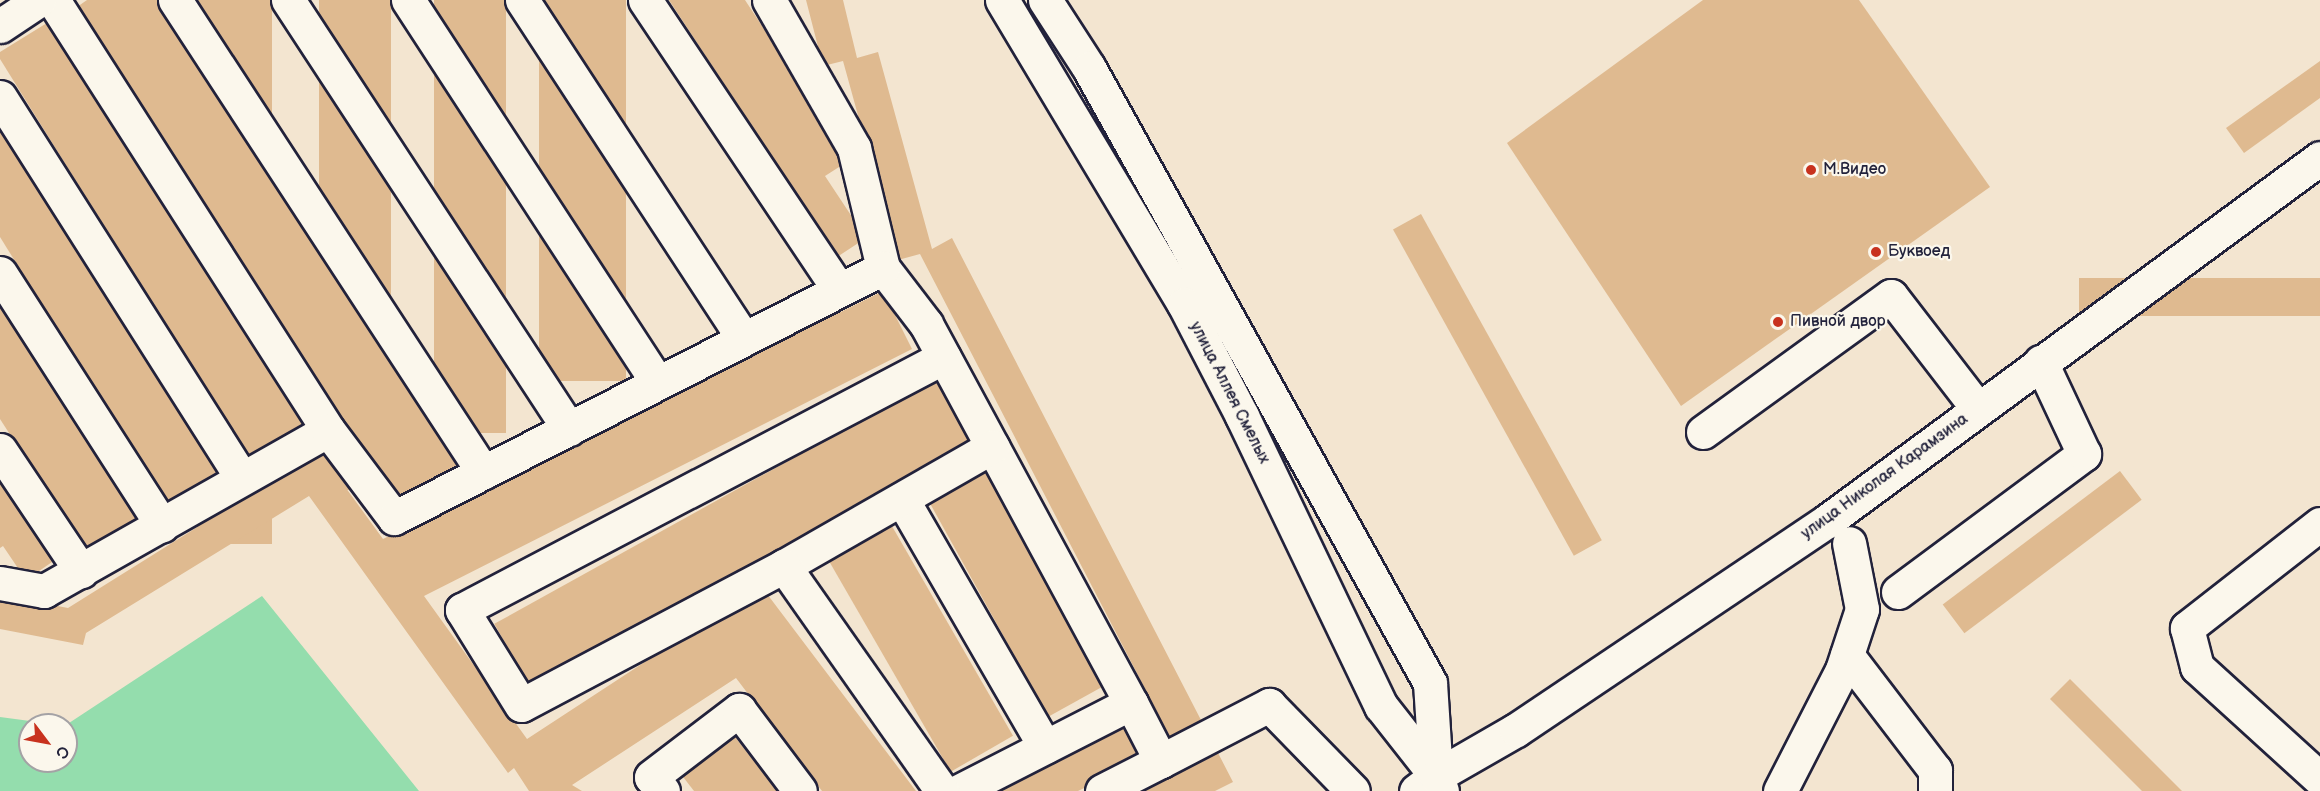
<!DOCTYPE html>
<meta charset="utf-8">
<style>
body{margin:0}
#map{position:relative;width:2320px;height:791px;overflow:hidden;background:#f3e5d0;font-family:"Balsamiq Sans",sans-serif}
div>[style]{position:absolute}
.green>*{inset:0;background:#94ddad}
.building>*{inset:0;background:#dfba90;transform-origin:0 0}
.roads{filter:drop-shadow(2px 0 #22223b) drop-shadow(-2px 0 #22223b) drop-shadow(0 2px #22223b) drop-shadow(0 -2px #22223b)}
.minor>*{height:33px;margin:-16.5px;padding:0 16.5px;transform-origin:16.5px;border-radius:16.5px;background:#fbf7ec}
.major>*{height:33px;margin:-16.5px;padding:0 16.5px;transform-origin:16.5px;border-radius:16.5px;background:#fbf7ec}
.dots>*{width:16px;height:16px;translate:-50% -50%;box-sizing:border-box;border:3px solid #fbf7ec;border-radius:50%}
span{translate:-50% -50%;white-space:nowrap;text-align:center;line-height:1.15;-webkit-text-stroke:4.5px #fbf7ec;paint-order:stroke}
.poi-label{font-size:16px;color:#22223b}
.left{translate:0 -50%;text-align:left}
.street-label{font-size:16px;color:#22223b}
.north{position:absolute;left:18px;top:713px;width:60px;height:60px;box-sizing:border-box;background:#fbf7ec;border:2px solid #a4a2a5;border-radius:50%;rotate:122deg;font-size:16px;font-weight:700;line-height:24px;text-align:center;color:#22223b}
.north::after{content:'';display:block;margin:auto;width:21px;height:27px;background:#c8321e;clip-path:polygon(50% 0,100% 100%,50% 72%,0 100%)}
</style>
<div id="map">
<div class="green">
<div style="clip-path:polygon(262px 596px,419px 791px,0 791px,0 717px,60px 725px,30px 725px,30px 761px,66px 761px,66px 725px)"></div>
</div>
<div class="building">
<div style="clip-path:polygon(87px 0,157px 0,458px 467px,399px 505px,77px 7px)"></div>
<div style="left:197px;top:0;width:75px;height:544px"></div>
<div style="left:319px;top:0;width:72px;height:490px"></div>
<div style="left:434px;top:0;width:72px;height:433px"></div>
<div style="left:539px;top:0;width:87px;height:381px"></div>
<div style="clip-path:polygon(669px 0,745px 0,850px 160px,825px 176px,866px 238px,837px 257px)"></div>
<div style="clip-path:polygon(806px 0,843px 0,857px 58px,878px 52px,932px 249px,952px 238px,1233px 782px,1215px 791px,1141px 791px,1186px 768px,920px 254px,898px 260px,843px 61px,823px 66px)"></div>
<div style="clip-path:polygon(1703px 0,1859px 0,1990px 187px,1681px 406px,1507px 143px)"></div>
<div style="clip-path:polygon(55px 18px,307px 425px,250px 461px,0 59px,0 52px)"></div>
<div style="clip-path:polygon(2320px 61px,2320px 98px,2244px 153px,2226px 128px)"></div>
<div style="clip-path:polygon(0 122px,221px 477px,169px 509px,0 237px)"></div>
<div style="left:1421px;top:214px;width:373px;height:32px;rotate:61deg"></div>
<div style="left:2320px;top:278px;width:38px;height:241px;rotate:90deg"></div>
<div style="clip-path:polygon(883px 291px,912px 349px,424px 596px,527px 739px,761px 586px,916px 791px,822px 791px,736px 678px,572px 785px,582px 791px,529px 791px,514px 768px,508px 773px,309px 496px,86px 633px,83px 645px,0 629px,0 595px,68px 608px,319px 451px,383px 539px)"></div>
<div style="clip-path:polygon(0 304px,144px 526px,91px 560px,0 419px)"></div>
<div style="left:936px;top:379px;width:73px;height:505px;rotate:61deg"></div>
<div style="left:983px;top:467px;width:250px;height:64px;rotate:61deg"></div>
<div style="left:2120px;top:471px;width:36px;height:222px;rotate:53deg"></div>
<div style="clip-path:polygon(0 477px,55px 560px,26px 580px,3px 546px,0 548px)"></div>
<div style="left:889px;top:521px;width:248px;height:72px;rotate:60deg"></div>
<div style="clip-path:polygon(2070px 679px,2182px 791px,2142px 791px,2050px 699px)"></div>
<div style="clip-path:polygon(1128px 723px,1146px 758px,1078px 791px,989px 791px)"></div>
<div style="clip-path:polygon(732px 733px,777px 791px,694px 791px,680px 773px)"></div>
</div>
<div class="roads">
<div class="minor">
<div style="left:53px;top:0;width:510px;rotate:57.4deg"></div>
<div style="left:175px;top:0;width:564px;rotate:56.87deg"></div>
<div style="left:288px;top:0;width:513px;rotate:56.77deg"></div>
<div style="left:408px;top:0;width:457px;rotate:56.9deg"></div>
<div style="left:522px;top:0;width:405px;rotate:56.8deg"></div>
<div style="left:645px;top:0;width:349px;rotate:56.2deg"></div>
<div style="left:769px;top:0;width:171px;rotate:60.1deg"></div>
<div style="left:854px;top:148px;width:123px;rotate:76.4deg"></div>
<div style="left:883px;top:268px;width:71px;rotate:52.5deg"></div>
<div style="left:926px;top:324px;width:431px;rotate:61.6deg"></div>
<div style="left:1131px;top:703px;width:193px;rotate:152.9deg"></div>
<div style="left:0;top:26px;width:47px;rotate:-33.7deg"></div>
<div style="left:0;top:97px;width:451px;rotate:57.6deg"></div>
<div style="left:0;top:273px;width:300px;rotate:57.3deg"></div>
<div style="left:1703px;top:432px;width:232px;rotate:-35.9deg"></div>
<div style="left:1891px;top:296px;width:143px;rotate:52.4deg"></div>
<div style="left:0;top:450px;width:146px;rotate:56.2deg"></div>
<div style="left:902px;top:499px;width:286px;rotate:60deg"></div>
<div style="left:2320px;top:524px;width:169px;rotate:142deg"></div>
<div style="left:2187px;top:628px;width:40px;rotate:75.6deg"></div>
<div style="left:2197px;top:667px;width:166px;rotate:42.3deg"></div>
<div style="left:784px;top:566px;width:240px;rotate:-29.8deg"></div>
<div style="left:0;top:583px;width:45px;rotate:10.3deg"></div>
<div style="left:44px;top:591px;width:326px;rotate:-29.5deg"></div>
<div style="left:328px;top:430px;width:110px;rotate:53.1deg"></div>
<div style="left:394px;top:518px;width:549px;rotate:-27.08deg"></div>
<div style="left:1898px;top:592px;width:232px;rotate:-36.6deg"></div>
<div style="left:2084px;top:454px;width:102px;rotate:-115.1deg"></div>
<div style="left:1847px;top:655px;width:145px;rotate:52.6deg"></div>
<div style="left:1935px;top:770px;width:21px;rotate:90deg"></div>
<div style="left:1161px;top:761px;width:122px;rotate:-27.4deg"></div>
<div style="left:1269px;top:705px;width:120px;rotate:45.7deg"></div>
<div style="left:663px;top:791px;width:18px;rotate:-131deg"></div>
<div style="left:651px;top:777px;width:111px;rotate:-37.3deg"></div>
<div style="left:739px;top:710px;width:101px;rotate:53deg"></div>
<div style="left:942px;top:791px;width:275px;rotate:-125.1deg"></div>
<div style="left:784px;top:566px;width:297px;rotate:152.1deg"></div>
<div style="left:521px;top:705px;width:112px;rotate:-121.8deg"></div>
<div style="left:462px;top:610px;width:544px;rotate:-27.69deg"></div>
<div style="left:1102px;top:791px;width:66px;rotate:-27deg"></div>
<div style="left:1161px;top:761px;width:65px;rotate:-117.3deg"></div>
<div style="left:1416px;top:791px;width:25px;rotate:-37deg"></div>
<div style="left:1780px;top:791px;width:136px;rotate:-62.9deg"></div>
<div style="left:1842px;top:670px;width:64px;rotate:-71.8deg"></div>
<div style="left:1862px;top:609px;width:67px;rotate:-101.1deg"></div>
</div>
<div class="major">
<div style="left:1002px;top:0;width:354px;rotate:59.1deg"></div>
<div style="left:1184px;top:304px;width:126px;rotate:62.6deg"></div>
<div style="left:1242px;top:416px;width:322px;rotate:64.4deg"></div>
<div style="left:1381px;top:706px;width:89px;rotate:51.8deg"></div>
<div style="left:1436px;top:776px;width:16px;rotate:68deg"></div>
<div style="left:1045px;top:0;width:81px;rotate:57.1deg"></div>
<div style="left:1089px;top:68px;width:703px;rotate:60.99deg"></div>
<div style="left:1430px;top:683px;width:93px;rotate:86.3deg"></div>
<div style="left:1436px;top:776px;width:92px;rotate:-29.9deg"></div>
<div style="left:1516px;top:730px;width:375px;rotate:-33.9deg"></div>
<div style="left:1827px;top:521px;width:612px;rotate:-36.36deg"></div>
</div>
</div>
<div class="dots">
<div style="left:1811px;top:170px;background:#c8321e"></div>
<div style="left:1876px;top:252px;background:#c8321e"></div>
<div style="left:1778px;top:322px;background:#c8321e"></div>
</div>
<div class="poi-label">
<span class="left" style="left:1823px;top:170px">M.Видео</span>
<span class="left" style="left:1888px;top:252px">Буквоед</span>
<span class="left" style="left:1790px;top:322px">Пивной двор</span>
</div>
<div class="street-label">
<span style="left:1229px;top:393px;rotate:63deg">улица Аллея Смелых</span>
<span style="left:1885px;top:477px;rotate:-36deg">улица Николая Карамзина</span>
</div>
<div class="north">С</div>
</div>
